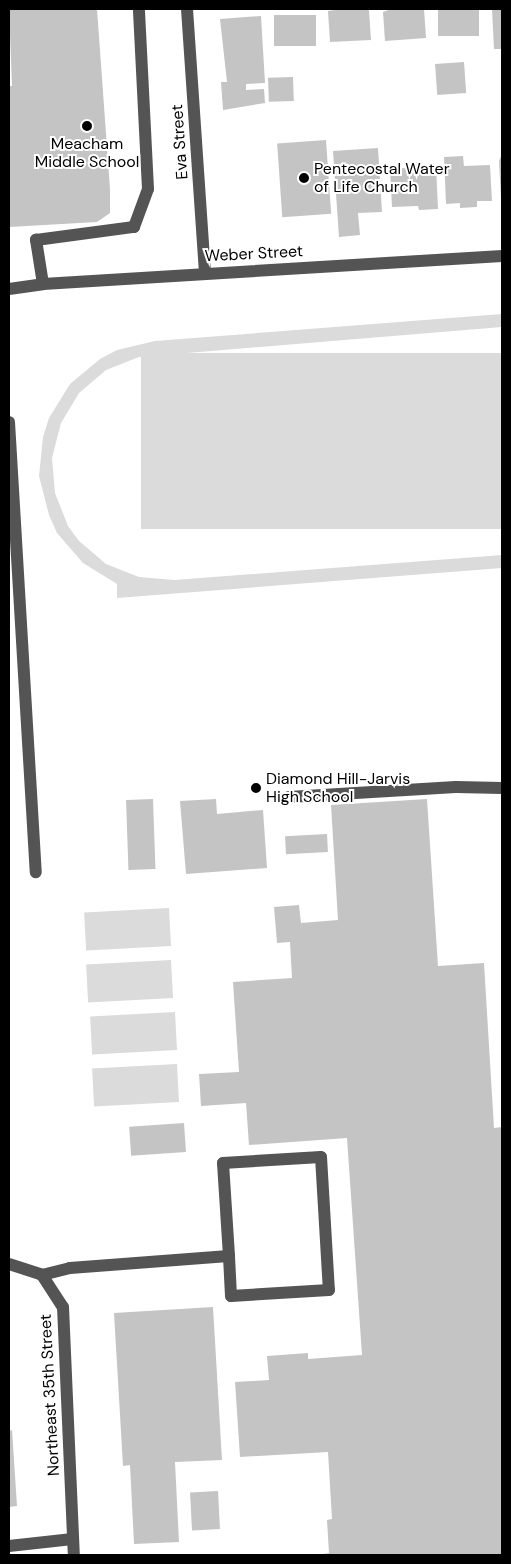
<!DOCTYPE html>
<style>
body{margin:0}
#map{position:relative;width:511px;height:1564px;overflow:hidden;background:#fff;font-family:"DM Sans",sans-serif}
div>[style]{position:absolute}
.green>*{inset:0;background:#dbdbdb;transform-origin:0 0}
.building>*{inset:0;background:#c4c4c4;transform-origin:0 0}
.minor>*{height:12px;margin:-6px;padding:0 6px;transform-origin:6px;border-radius:6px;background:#545454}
.dots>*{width:14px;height:14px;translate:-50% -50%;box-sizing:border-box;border:2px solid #fff;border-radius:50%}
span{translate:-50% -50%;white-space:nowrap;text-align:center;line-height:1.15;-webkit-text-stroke:4px #fff;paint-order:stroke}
.street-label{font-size:16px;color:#000}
.poi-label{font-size:16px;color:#000}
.left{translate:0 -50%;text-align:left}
.frame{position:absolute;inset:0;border:10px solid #000;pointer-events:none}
</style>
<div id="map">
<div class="green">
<div style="clip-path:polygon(502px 314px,502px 327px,139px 357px,106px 370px,79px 393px,61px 423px,52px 458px,55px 493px,68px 526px,79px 541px,106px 564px,139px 577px,174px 580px,502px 555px,502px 568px,117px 598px,117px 584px,83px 563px,57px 533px,49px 515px,39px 476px,43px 437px,49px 418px,70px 384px,100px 359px,117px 350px,155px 341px)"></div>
<div style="left:502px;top:353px;width:176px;height:361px;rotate:90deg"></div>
<div style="left:169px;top:908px;width:38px;height:85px;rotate:87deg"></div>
<div style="left:171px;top:960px;width:38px;height:85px;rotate:87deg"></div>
<div style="left:175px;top:1012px;width:38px;height:85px;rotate:87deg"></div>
<div style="left:177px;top:1064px;width:38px;height:85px;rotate:87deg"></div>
</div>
<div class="building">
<div style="clip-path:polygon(9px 9px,97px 9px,110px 189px,110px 213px,97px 222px,9px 227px,9px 86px,12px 86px)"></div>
<div style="clip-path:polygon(343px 9px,369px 10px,371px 40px,330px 42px,328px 11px)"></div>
<div style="clip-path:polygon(391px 9px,424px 9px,426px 38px,385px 41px,383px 12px)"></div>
<div style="left:438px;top:9px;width:41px;height:27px"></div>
<div style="clip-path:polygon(492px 9px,502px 9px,502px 49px,494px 49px)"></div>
<div style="left:274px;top:15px;width:42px;height:31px"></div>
<div style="clip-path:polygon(261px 16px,265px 83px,246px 84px,246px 90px,264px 89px,265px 103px,223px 110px,221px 82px,227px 82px,220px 19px)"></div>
<div style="left:464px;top:62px;width:31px;height:29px;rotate:86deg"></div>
<div style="left:293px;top:77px;width:24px;height:25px;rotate:88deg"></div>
<div style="left:326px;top:140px;width:74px;height:49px;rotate:86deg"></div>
<div style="clip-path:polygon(378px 148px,382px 212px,358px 213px,360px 235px,339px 237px,333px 151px)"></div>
<div style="clip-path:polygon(502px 154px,502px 198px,501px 198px,499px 161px)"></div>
<div style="clip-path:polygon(463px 156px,464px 166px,490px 165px,492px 201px,477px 201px,477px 207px,460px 208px,460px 203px,446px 204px,444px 157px)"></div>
<div style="clip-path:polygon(436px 166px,438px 209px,419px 210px,418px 206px,392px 207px,390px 169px)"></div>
<div style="left:153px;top:799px;width:70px;height:27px;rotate:88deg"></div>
<div style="clip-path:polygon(216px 799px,217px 814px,263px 810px,267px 868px,186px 874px,180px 801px)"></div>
<div style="clip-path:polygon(427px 799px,438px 966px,484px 963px,494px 1128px,502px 1127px,502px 1555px,317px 1555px,329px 1553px,327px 1520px,332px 1519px,328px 1452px,240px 1457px,235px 1382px,269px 1380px,267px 1356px,308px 1353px,308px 1359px,362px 1355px,347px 1138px,249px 1145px,246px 1103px,201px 1106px,199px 1074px,239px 1072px,233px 982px,292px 978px,290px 942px,277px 943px,274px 907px,299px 905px,301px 923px,338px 920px,331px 805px)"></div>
<div style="left:327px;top:834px;width:18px;height:42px;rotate:87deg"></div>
<div style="left:184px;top:1123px;width:29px;height:55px;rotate:86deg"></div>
<div style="clip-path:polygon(213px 1307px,222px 1460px,175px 1462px,179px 1542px,134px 1544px,130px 1465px,123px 1466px,114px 1313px)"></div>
<div style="clip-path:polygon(12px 1430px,17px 1506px,9px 1507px,9px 1431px)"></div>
<div style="left:218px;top:1491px;width:38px;height:28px;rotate:87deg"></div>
</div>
<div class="minor">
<div style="left:187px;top:9px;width:265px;rotate:86.1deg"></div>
<div style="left:43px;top:284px;width:45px;rotate:-99deg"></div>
<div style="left:36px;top:240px;width:99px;rotate:-7.6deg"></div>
<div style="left:134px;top:227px;width:40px;rotate:-69.8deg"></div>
<div style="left:148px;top:189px;width:180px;rotate:-92.9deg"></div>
<div style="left:9px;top:289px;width:34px;rotate:-8deg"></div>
<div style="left:43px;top:284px;width:460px;rotate:-3.5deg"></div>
<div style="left:9px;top:422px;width:451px;rotate:86.6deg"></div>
<div style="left:289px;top:797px;width:167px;rotate:-3.4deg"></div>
<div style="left:456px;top:787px;width:46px;rotate:1.2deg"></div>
<div style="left:9px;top:1264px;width:35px;rotate:18deg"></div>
<div style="left:42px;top:1275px;width:38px;rotate:57deg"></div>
<div style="left:63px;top:1307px;width:248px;rotate:87.5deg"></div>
<div style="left:42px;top:1275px;width:29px;rotate:-14deg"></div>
<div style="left:70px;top:1268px;width:159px;rotate:-4.3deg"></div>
<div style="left:229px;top:1256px;width:93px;rotate:-93.7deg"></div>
<div style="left:223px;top:1163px;width:98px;rotate:-3.5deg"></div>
<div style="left:321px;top:1157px;width:133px;rotate:86.6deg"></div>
<div style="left:329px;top:1290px;width:98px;rotate:176.5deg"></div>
<div style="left:231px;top:1296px;width:40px;rotate:-92.9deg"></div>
<div style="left:9px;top:1546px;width:64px;rotate:-6.2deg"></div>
</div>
<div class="dots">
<div style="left:87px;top:126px;background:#000"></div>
<div style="left:304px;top:178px;background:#000"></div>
<div style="left:256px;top:788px;background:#000"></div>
</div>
<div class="street-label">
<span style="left:180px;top:142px;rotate:-94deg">Eva Street</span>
<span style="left:254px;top:254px;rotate:-3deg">Weber Street</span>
<span style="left:50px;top:1395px;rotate:-93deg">Northeast 35th Street</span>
</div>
<div class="poi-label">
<span style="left:87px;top:153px">Meacham<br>Middle School</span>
<span class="left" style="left:314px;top:178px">Pentecostal Water<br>of Life Church</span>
<span class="left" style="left:266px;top:788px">Diamond Hill-Jarvis<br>High School</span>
</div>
<div class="frame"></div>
</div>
